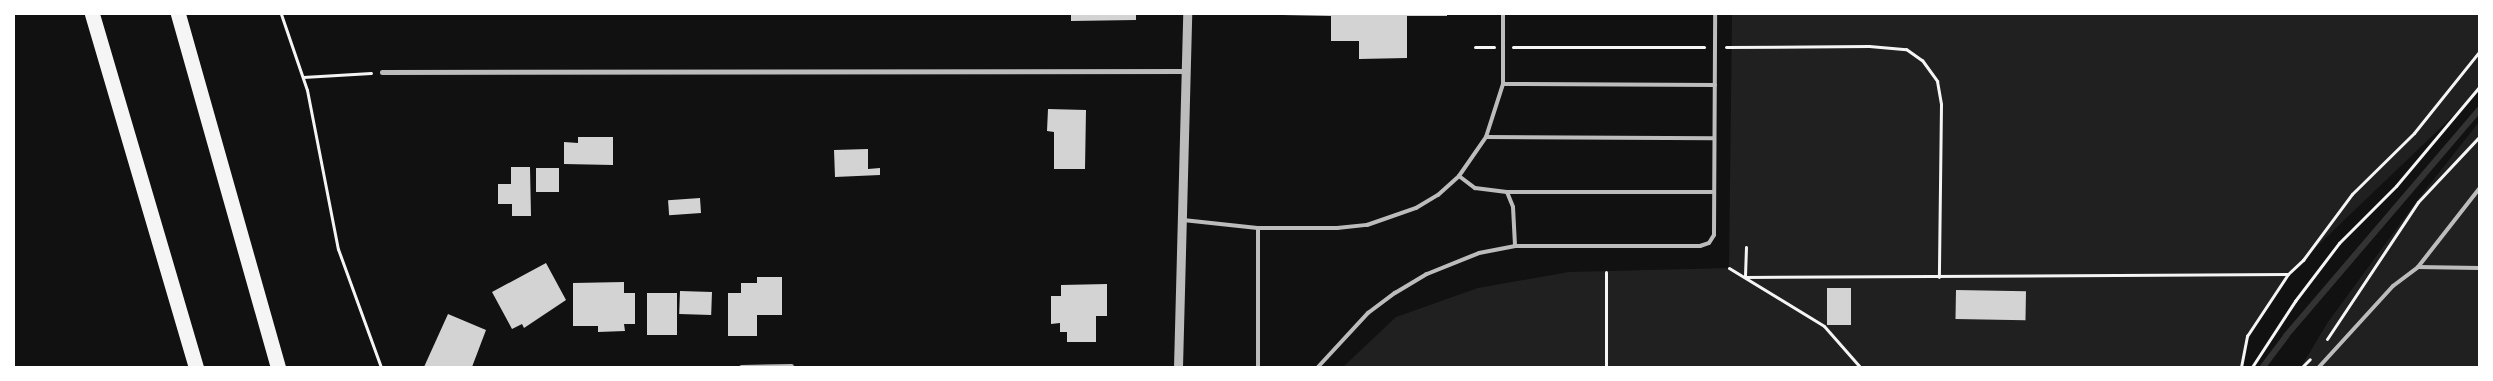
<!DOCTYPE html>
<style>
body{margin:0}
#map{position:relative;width:2493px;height:381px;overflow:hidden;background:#111;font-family:"Space Grotesk",sans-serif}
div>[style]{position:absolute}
.green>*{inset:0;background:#202020}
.stream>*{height:5.5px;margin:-2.75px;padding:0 2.75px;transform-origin:2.75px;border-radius:2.75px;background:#333}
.building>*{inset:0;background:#d3d3d3;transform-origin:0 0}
.path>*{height:3px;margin:-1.5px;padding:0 1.5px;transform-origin:1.5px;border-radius:1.5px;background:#f5f5f5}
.service>*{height:4px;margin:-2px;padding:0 2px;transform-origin:2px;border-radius:2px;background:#bcbcbc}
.minor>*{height:5px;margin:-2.5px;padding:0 2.5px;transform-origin:2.5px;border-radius:2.5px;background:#bcbcbc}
.tertiary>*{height:9px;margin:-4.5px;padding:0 4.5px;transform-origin:4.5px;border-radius:4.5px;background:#bcbcbc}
.motorway>*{height:15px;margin:-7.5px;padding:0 7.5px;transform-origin:7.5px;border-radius:7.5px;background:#f5f5f5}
span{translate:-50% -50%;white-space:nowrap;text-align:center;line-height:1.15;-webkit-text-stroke:5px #fff;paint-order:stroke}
.frame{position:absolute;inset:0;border:15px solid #fff;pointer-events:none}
</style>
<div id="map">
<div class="green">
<div style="clip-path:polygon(1732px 14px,2479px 14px,2479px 91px,2288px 274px,2247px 336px,2241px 367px,1343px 367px,1396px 317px,1478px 288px,1569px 272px,1729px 268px)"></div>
<div style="clip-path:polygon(2479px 122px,2479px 367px,2301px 367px,2328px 322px,2419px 198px)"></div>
</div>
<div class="stream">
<div style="left:2263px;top:367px;width:39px;rotate:-53deg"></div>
<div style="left:2286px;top:336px;width:297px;rotate:-49.5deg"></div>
</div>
<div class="building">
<div style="clip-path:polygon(1071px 14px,1136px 14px,1136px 20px,1071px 21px)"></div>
<div style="clip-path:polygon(1233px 14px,1447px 14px,1447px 16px,1407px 16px,1407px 58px,1359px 59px,1359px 41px,1331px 41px,1331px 16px)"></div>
<div style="clip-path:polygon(1048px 109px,1086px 110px,1085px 169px,1054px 169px,1054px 132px,1047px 131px)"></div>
<div style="clip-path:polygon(578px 137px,613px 137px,613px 165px,564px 164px,564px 142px,578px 143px)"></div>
<div style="clip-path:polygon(868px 149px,868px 169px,880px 168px,880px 175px,835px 177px,834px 150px)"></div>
<div style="clip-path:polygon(511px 167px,530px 167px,531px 216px,512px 216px,512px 204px,498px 204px,498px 184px,511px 184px)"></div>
<div style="left:536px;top:168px;width:23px;height:24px"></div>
<div style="left:700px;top:198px;width:15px;height:32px;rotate:86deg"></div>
<div style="clip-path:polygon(546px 263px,566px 300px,524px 328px,522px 324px,512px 329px,492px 292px)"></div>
<div style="clip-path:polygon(757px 277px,782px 277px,782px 315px,757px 315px,757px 336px,728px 336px,728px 293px,741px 293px,741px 283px,757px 283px)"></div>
<div style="clip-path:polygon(624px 282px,624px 293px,635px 293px,635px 324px,624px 324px,625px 331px,598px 332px,598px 326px,573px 326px,573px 283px)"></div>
<div style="clip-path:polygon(1107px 284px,1107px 316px,1096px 316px,1096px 342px,1067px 342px,1067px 332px,1060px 332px,1060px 323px,1051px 324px,1051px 296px,1061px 296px,1061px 285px)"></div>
<div style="left:1827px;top:288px;width:24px;height:37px"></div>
<div style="left:1956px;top:290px;width:70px;height:29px;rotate:1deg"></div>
<div style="left:680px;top:291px;width:32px;height:23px;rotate:2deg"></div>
<div style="left:647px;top:293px;width:30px;height:42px"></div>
<div style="clip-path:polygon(448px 314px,486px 330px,472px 367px,424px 367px)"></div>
</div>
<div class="path">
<div style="left:281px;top:14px;width:80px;rotate:71.1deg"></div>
<div style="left:307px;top:90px;width:162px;rotate:79deg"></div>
<div style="left:338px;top:249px;width:126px;rotate:70deg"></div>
<div style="left:1475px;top:47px;width:19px"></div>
<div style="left:1513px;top:47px;width:191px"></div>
<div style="left:1726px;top:47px;width:143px;rotate:-0.4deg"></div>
<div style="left:1869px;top:46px;width:37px;rotate:5deg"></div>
<div style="left:1906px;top:49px;width:19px;rotate:35deg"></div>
<div style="left:1922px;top:60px;width:26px;rotate:54deg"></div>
<div style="left:1937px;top:81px;width:23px;rotate:80deg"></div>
<div style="left:1941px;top:104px;width:173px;rotate:90.7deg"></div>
<div style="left:303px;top:77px;width:68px;rotate:-3.4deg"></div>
<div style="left:1746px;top:247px;width:30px;rotate:92deg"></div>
<div style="left:1745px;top:277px;width:543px;rotate:-0.32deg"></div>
<div style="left:1729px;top:268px;width:111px;rotate:31.4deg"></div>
<div style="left:1824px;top:326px;width:55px;rotate:48.7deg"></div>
<div style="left:2327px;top:339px;width:164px;rotate:-56.4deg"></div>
<div style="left:2418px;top:202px;width:89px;rotate:-46.8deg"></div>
<div style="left:1606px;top:367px;width:95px;rotate:-90deg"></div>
<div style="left:2241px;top:367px;width:32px;rotate:-79deg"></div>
<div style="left:2247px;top:336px;width:74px;rotate:-56.5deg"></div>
<div style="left:2288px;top:274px;width:21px;rotate:-43deg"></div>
<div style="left:2303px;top:260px;width:82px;rotate:-53.4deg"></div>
<div style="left:2352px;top:194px;width:87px;rotate:-44.5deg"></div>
<div style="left:2414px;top:133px;width:104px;rotate:-51.3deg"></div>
<div style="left:2252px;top:367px;width:79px;rotate:-56.9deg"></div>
<div style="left:2295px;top:301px;width:73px;rotate:-52.8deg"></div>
<div style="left:2339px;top:243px;width:81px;rotate:-45deg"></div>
<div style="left:2396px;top:186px;width:129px;rotate:-50deg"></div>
<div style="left:2302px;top:367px;width:11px;rotate:-45deg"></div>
</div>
<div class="service">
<div style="left:1503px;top:84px;width:212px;rotate:0.3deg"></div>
<div style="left:1486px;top:137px;width:228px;rotate:0.3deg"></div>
<div style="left:1459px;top:176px;width:20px;rotate:37deg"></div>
<div style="left:1475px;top:188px;width:32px;rotate:7deg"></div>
<div style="left:1507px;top:192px;width:16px;rotate:68deg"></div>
<div style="left:1513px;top:207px;width:39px;rotate:87deg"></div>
<div style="left:1507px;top:192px;width:207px"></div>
<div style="left:1183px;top:220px;width:75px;rotate:6.1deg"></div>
<div style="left:1258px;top:228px;width:139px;rotate:90deg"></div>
<div style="left:1258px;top:228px;width:79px"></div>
<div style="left:1337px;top:228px;width:30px;rotate:-6deg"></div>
<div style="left:1367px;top:225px;width:52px;rotate:-19.1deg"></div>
<div style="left:1416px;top:208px;width:26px;rotate:-31deg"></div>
<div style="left:1438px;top:195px;width:28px;rotate:-42deg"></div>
<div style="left:1459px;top:176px;width:47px;rotate:-55.3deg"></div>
<div style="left:1486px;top:137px;width:56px;rotate:-72.2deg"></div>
<div style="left:1503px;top:84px;width:70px;rotate:-90deg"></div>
<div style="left:2418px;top:267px;width:61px;rotate:0.9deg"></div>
<div style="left:1318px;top:367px;width:74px;rotate:-47.2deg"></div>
<div style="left:1368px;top:313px;width:34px;rotate:-37deg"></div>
<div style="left:1395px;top:293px;width:37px;rotate:-31deg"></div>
<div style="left:1427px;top:274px;width:56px;rotate:-22deg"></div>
<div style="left:1479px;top:253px;width:37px;rotate:-11deg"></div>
<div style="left:1515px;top:246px;width:185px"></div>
<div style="left:1700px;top:246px;width:9px;rotate:-18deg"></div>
<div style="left:1709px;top:243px;width:9px;rotate:-58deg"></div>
<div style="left:1714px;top:235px;width:221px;rotate:-89.7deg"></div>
<div style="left:2319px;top:367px;width:110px;rotate:-47.6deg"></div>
<div style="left:2393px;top:286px;width:31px;rotate:-37deg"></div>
<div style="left:2418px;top:267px;width:99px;rotate:-52deg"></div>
</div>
<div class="minor">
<div style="left:382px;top:72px;width:804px;rotate:-0.07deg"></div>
<div style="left:741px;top:367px;width:50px;rotate:-1.1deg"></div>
</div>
<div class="tertiary">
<div style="left:1178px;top:367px;width:353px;rotate:-88.5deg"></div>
</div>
<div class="motorway">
<div style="left:92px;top:14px;width:368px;rotate:73.6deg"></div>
<div style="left:178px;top:14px;width:367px;rotate:74.2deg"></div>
</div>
<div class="frame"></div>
</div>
